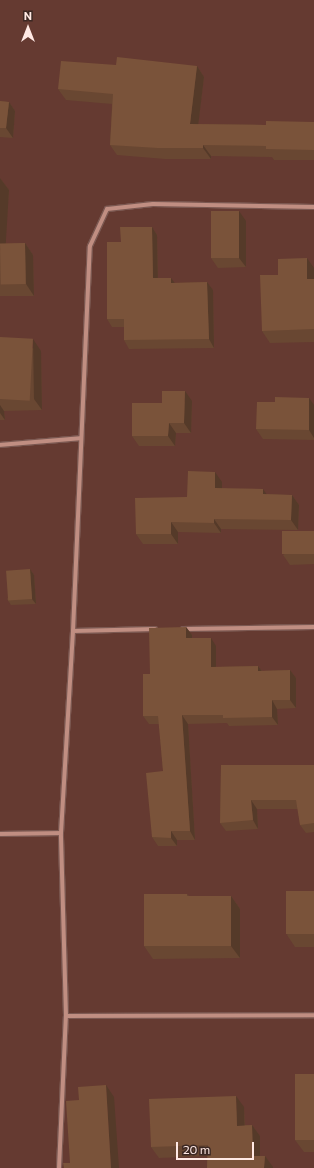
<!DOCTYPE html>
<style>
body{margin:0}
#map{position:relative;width:314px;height:1168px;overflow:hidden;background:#653a31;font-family:Commissioner,sans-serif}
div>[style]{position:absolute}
.roads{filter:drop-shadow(1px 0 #7b5851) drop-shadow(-1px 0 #7b5851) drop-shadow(0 1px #7b5851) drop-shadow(0 -1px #7b5851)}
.minor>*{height:4px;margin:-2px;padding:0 2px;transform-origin:2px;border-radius:2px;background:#c08e82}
.wall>*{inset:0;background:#694732}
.shaded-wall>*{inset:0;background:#553a29}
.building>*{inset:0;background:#7a533a;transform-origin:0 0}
span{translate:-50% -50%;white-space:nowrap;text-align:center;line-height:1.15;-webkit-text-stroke:3.5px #3c2823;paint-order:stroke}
.north{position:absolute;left:8px;top:8px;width:40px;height:40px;-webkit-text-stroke:3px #3c2823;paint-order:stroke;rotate:0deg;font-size:11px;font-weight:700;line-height:16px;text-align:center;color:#ffe9e4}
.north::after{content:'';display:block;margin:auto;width:14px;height:18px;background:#ffe9e4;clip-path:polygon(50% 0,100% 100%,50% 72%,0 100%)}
.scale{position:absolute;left:176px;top:1142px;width:78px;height:18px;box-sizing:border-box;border:2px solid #ffe9e4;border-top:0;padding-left:5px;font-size:12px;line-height:14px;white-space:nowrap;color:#ffe9e4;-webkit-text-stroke:3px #3c2823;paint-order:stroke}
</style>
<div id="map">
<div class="roads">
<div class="minor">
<div style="left:0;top:445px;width:81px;rotate:-4.9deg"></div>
<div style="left:183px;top:629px;width:131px;rotate:-0.9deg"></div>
<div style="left:73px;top:631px;width:82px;rotate:-1.4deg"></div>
<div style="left:0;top:834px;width:61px;rotate:-0.9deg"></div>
<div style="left:66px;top:1016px;width:248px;rotate:-0.2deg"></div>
<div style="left:59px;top:1168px;width:152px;rotate:-87.4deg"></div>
<div style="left:66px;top:1016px;width:183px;rotate:-91.6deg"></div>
<div style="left:61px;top:833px;width:202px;rotate:-86.6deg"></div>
<div style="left:73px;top:631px;width:385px;rotate:-87.5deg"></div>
<div style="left:90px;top:246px;width:41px;rotate:-65.3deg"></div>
<div style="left:107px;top:209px;width:46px;rotate:-6.2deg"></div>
<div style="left:153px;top:204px;width:161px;rotate:1.1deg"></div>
</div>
</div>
<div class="wall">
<div style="clip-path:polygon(116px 65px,197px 66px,204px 77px,198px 124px,266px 125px,314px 122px,314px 160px,274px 160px,272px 157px,211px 156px,211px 159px,165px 159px,117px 155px,110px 145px,112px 104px,66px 100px,58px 89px)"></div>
<div style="clip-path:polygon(0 101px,9px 102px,15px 111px,13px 138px,0 137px)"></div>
<div style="clip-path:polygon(0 178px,9px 190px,5px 244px,25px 243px,33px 255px,34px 296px,0 296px)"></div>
<div style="clip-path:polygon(246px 221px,246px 267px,218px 268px,211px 258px)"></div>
<div style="clip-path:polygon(152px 227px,157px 235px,158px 278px,175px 283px,207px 282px,213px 290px,214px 348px,129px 349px,124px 340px,124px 327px,112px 327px,107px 319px,121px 242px)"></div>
<div style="clip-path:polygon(314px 268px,314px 342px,270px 343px,262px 331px,278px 275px)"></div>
<div style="clip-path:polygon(0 337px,41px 351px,42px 410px,4px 411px,5px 420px,0 420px)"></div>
<div style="clip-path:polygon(192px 401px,191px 433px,176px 433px,175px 446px,139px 446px,132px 436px,162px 403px)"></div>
<div style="clip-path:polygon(275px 402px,314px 405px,314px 440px,263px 439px,256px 429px)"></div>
<div style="clip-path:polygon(222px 482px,222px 488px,266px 494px,292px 495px,299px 505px,298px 530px,221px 529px,221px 533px,178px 532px,178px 544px,143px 544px,136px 534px,187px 497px)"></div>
<div style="clip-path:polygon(314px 531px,314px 564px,290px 565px,283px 555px)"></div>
<div style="clip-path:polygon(30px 569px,34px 575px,36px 604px,11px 605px,7px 599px)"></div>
<div style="clip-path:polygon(186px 627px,192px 635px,192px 638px,216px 646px,216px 667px,258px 666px,262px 671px,290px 670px,296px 678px,296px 708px,277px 709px,278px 725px,229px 726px,227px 723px,188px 724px,195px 840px,177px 840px,177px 846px,158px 846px,152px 837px,163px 771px,159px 724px,149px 724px,143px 716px,150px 674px)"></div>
<div style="clip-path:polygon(221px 765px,314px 765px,314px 832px,306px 833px,300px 825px,298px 809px,257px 809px,258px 829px,226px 831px,220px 823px)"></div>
<div style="clip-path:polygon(314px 891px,314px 947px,295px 947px,287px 935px)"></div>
<div style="clip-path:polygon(187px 894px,189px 896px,231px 896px,240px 909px,240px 958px,153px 959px,144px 946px)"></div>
<div style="clip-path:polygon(314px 1074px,314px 1152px,304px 1152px,295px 1140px)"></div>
<div style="clip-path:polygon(244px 1107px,245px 1125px,252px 1125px,260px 1136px,260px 1156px,265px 1156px,273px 1168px,207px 1168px,207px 1156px,159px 1158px,151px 1147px)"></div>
</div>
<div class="shaded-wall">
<div style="clip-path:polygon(197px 66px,204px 77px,197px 135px,190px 124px)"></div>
<div style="clip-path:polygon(9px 102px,15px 111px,13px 138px,6px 128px)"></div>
<div style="clip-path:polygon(203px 145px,211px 156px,211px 159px,203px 148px)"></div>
<div style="clip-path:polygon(0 178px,9px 190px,5px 256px,0 249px)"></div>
<div style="clip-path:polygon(239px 211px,246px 221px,246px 267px,239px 258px)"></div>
<div style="clip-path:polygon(152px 227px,157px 235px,158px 286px,153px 278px)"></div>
<div style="clip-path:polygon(25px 243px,33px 255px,34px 296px,26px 284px)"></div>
<div style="clip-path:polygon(307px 258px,314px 268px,314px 289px,307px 279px)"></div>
<div style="clip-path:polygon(171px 278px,177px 286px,171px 283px)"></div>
<div style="clip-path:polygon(207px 282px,213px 290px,214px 348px,209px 339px)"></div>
<div style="clip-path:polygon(33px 339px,41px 351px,42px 410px,34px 399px)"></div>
<div style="clip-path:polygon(185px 391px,192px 401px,191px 433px,184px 423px)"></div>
<div style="clip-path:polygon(309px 398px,314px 405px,314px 438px,309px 430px)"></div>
<div style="clip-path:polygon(0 405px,4px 411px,5px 420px,0 413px)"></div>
<div style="clip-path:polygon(169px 423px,176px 433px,175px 446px,168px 436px)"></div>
<div style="clip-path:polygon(215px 472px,222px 482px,222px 498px,215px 488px)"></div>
<div style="clip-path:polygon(263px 489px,270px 499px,263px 494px)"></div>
<div style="clip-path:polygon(292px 495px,299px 505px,298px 530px,291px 520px)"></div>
<div style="clip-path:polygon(214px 519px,221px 529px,221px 533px,214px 523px)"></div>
<div style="clip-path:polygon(171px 522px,178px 532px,178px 544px,171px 534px)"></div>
<div style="clip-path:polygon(30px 569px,34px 575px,36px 604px,32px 599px)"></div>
<div style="clip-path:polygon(186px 627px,192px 635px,192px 646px,186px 638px)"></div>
<div style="clip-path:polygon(211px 638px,216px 646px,216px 675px,211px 667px)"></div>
<div style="clip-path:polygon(258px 666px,264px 674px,258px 671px)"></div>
<div style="clip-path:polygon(290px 670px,296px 678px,296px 708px,290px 700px)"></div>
<div style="clip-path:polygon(272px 700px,277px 709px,278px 725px,272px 717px)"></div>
<div style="clip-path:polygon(182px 715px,188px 724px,195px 840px,190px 831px)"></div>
<div style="clip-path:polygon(251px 800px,257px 809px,258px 829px,253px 820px)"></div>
<div style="clip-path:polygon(171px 831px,177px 840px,177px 846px,171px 838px)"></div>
<div style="clip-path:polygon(231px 896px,240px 909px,240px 958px,231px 946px)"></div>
<div style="clip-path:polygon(106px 1085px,114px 1097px,119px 1168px,111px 1168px)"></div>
<div style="clip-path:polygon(236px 1096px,244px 1107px,245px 1137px,237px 1126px)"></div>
<div style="clip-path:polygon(252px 1125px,260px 1136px,260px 1167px,253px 1156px)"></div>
<div style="clip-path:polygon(265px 1156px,273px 1167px,273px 1168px,264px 1168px)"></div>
</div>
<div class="building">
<div style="clip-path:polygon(117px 57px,197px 66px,190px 124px,266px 125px,266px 121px,314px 122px,314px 150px,266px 149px,266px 146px,203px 145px,203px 148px,158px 148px,110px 145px,113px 94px,58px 89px,61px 61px,116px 65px)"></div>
<div style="clip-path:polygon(0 101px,9px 102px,6px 128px,0 128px)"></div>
<div style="left:211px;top:211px;width:28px;height:47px"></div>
<div style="clip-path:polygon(120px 227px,152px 227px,153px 278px,171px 278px,171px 283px,207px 282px,209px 339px,124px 340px,124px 319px,107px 319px,107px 242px,121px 242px)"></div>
<div style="left:25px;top:243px;width:41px;height:25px;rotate:89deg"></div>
<div style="clip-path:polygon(307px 258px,307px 279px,314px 279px,314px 329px,262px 331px,260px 275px,278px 275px,278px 259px)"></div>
<div style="left:0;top:337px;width:33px;height:62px;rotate:3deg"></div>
<div style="clip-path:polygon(162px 391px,185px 391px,184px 423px,169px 423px,168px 436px,132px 436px,132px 403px,162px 403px)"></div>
<div style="clip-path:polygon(275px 397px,309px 398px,309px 430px,256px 429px,257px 402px,275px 402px)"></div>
<div style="clip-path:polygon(188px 471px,215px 472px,215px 488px,263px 489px,263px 494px,292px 495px,291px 520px,214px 519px,214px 523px,171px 522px,171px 534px,136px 534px,135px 498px,187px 497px)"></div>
<div style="left:314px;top:531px;width:23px;height:32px;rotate:90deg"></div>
<div style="left:30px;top:569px;width:30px;height:24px;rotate:86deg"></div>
<div style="clip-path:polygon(186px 627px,186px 638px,211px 638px,211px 667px,258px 666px,258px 671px,290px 670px,290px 700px,272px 700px,272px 717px,223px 718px,223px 715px,182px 715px,190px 831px,171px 831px,171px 838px,152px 837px,146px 773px,163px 771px,158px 716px,143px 716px,143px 674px,150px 674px,149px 628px)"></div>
<div style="clip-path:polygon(221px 765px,314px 765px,314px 823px,300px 825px,296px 800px,251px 800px,253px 820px,220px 823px)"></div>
<div style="left:314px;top:891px;width:43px;height:28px;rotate:90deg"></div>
<div style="clip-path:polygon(144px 894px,187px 894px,187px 896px,231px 896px,231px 946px,144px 946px)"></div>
<div style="left:295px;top:1074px;width:19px;height:66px"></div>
<div style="clip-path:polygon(106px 1085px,111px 1168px,64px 1168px,63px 1163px,70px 1163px,66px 1101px,79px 1100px,78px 1087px)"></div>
<div style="clip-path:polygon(236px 1096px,237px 1126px,252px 1125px,253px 1156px,265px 1156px,264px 1168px,207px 1168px,208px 1145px,151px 1147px,149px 1099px)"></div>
</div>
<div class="north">N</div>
<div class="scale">20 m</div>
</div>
